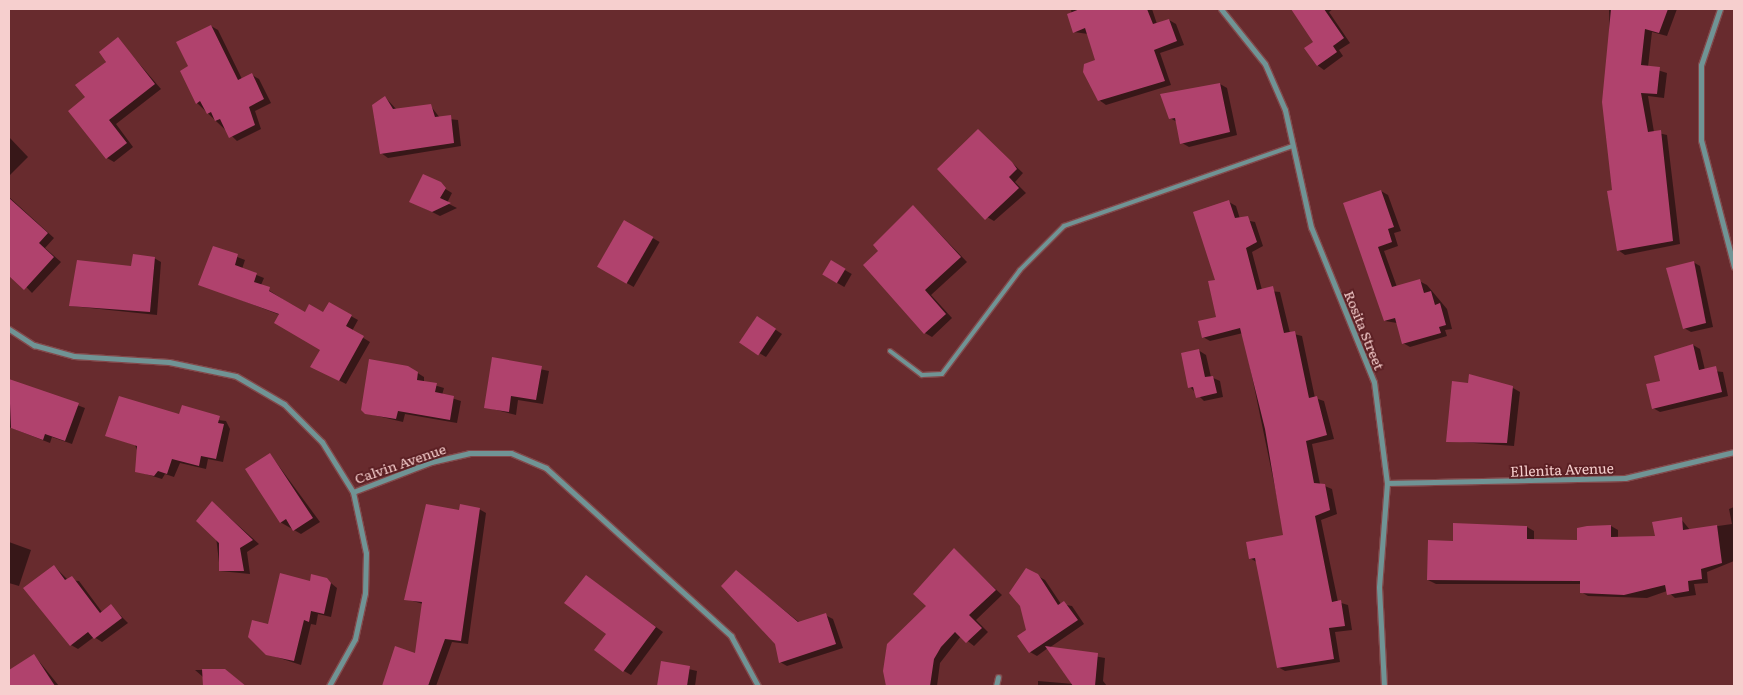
<!DOCTYPE html>
<style>
body{margin:0}
#map{position:relative;width:1743px;height:695px;overflow:hidden;background:#682b2e;font-family:Literata,serif}
div>[style]{position:absolute}
.shadow>*{inset:0;background:#0007;transform-origin:0 0}
.building>*{inset:0;background:#b0426d;transform-origin:0 0}
.roads{filter:drop-shadow(1px 0 #82494b) drop-shadow(-1px 0 #82494b) drop-shadow(0 1px #82494b) drop-shadow(0 -1px #82494b)}
.lane>*{height:4px;margin:-2px;padding:0 2px;transform-origin:2px;border-radius:2px;background:#709495}
.street>*{height:5px;margin:-2.5px;padding:0 2.5px;transform-origin:2.5px;border-radius:2.5px;background:#709495}
span{translate:-50% -50%;white-space:nowrap;text-align:center;line-height:1.15;-webkit-text-stroke:4px #5c2024;paint-order:stroke}
.street-label{font-size:14px;color:#f6cfce}
.frame{position:absolute;inset:0;border:10px solid #f6cfce;pointer-events:none}
</style>
<div id="map">
<div class="shadow">
<div style="clip-path:polygon(1071px 9px,1152px 9px,1157px 24px,1169px 20px,1176px 24px,1184px 45px,1160px 53px,1171px 85px,1106px 105px,1099px 100px,1097px 61px,1088px 34px,1074px 32px)"></div>
<div style="clip-path:polygon(1292px 9px,1333px 9px,1329px 12px,1350px 43px,1339px 50px,1343px 56px,1324px 70px,1317px 65px,1315px 42px)"></div>
<div style="clip-path:polygon(1609px 9px,1677px 9px,1667px 36px,1652px 32px,1648px 67px,1667px 73px,1664px 98px,1648px 96px,1654px 132px,1667px 135px,1680px 244px,1625px 255px,1618px 250px,1614px 191px)"></div>
<div style="clip-path:polygon(211px 26px,218px 30px,242px 79px,252px 75px,259px 79px,271px 103px,255px 111px,261px 129px,237px 141px,197px 103px,190px 67px)"></div>
<div style="clip-path:polygon(118px 39px,161px 89px,116px 124px,133px 147px,114px 162px,107px 158px,87px 97px)"></div>
<div style="clip-path:polygon(1220px 84px,1227px 88px,1237px 135px,1189px 147px,1182px 143px,1177px 122px,1170px 118px)"></div>
<div style="clip-path:polygon(385px 97px,397px 110px,430px 105px,440px 118px,458px 120px,461px 146px,388px 158px,381px 153px)"></div>
<div style="clip-path:polygon(978px 131px,1023px 173px,1015px 182px,1026px 193px,994px 221px,987px 217px)"></div>
<div style="clip-path:polygon(9px 137px,28px 157px,9px 176px)"></div>
<div style="clip-path:polygon(424px 176px,452px 193px,447px 203px,457px 208px,440px 216px,418px 205px)"></div>
<div style="clip-path:polygon(1381px 191px,1388px 195px,1401px 231px,1394px 233px,1398px 246px,1384px 251px,1397px 287px,1419px 281px,1427px 285px,1447px 309px,1452px 329px,1445px 330px,1447px 336px,1410px 347px,1403px 343px,1397px 323px,1385px 321px,1344px 204px)"></div>
<div style="clip-path:polygon(9px 197px,54px 238px,45px 248px,61px 262px,32px 293px,9px 269px)"></div>
<div style="clip-path:polygon(1229px 202px,1236px 206px,1240px 219px,1255px 222px,1263px 246px,1252px 252px,1262px 290px,1280px 292px,1290px 333px,1302px 336px,1315px 398px,1324px 401px,1334px 439px,1312px 444px,1320px 484px,1332px 489px,1337px 514px,1321px 520px,1338px 602px,1348px 605px,1352px 630px,1335px 632px,1340px 662px,1285px 671px,1278px 667px,1258px 563px,1250px 558px,1285px 536px,1243px 333px,1210px 341px,1203px 337px,1217px 318px,1216px 280px)"></div>
<div style="clip-path:polygon(913px 206px,967px 262px,931px 295px,952px 318px,932px 337px,925px 333px)"></div>
<div style="left:625px;top:222px;width:40px;height:52px;rotate:30deg"></div>
<div style="clip-path:polygon(214px 248px,245px 260px,242px 269px,264px 278px,261px 285px,305px 314px,323px 314px,329px 304px,358px 320px,352px 331px,370px 342px,346px 384px,319px 370px,322px 349px,280px 315px,200px 284px)"></div>
<div style="clip-path:polygon(154px 258px,161px 262px,157px 315px,71px 306px)"></div>
<div style="left:831px;top:262px;width:24px;height:15px;rotate:30deg"></div>
<div style="clip-path:polygon(1693px 262px,1700px 266px,1713px 327px,1691px 332px,1684px 328px)"></div>
<div style="clip-path:polygon(764px 322px,782px 334px,766px 357px,759px 353px)"></div>
<div style="clip-path:polygon(1693px 345px,1700px 349px,1705px 370px,1723px 372px,1728px 396px,1660px 412px,1653px 408px,1661px 382px)"></div>
<div style="clip-path:polygon(1198px 350px,1206px 355px,1211px 377px,1220px 381px,1223px 397px,1204px 401px,1190px 387px)"></div>
<div style="clip-path:polygon(493px 359px,549px 371px,543px 404px,518px 400px,516px 415px,485px 407px)"></div>
<div style="clip-path:polygon(408px 367px,424px 377px,424px 382px,444px 388px,442px 395px,461px 401px,457px 423px,405px 414px,403px 422px,369px 414px)"></div>
<div style="clip-path:polygon(9px 380px,85px 408px,72px 444px,52px 437px,50px 443px,9px 427px)"></div>
<div style="clip-path:polygon(1513px 388px,1520px 392px,1514px 446px,1447px 441px)"></div>
<div style="clip-path:polygon(180px 415px,226px 421px,230px 429px,223px 462px,208px 459px,206px 469px,180px 463px,174px 477px,165px 474px,162px 479px,136px 471px,140px 458px,135px 445px,106px 435px)"></div>
<div style="clip-path:polygon(270px 454px,320px 522px,301px 534px,280px 522px)"></div>
<div style="clip-path:polygon(212px 502px,259px 544px,247px 552px,250px 574px,220px 571px)"></div>
<div style="clip-path:polygon(1734px 507px,1734px 561px,1707px 572px,1708px 583px,1694px 584px,1696px 595px,1675px 598px,1667px 591px,1647px 598px,1588px 596px,1581px 592px,1581px 584px,1436px 584px,1428px 580px,1454px 542px,1527px 527px,1534px 531px,1534px 540px,1579px 542px,1611px 526px,1618px 530px,1618px 538px,1657px 537px,1681px 519px,1690px 530px,1732px 524px,1729px 509px)"></div>
<div style="clip-path:polygon(479px 509px,486px 513px,468px 644px,452px 642px,436px 686px,383px 686px,396px 647px,416px 655px,423px 604px,406px 599px,460px 512px)"></div>
<div style="clip-path:polygon(9px 542px,31px 550px,19px 586px,9px 583px)"></div>
<div style="clip-path:polygon(954px 550px,1002px 595px,976px 620px,988px 632px,974px 646px,961px 636px,940px 663px,937px 686px,888px 686px,884px 670px,927px 606px)"></div>
<div style="clip-path:polygon(54px 566px,68px 580px,79px 581px,102px 612px,111px 606px,128px 623px,102px 642px,94px 637px,78px 649px,71px 645px)"></div>
<div style="clip-path:polygon(1027px 570px,1045px 580px,1061px 604px,1072px 606px,1084px 624px,1049px 648px,1105px 658px,1103px 681px,1107px 686px,1038px 686px,1038px 681px,1074px 684px,1048px 648px,1037px 656px,1030px 652px)"></div>
<div style="clip-path:polygon(737px 572px,800px 623px,825px 615px,833px 619px,843px 648px,787px 666px,780px 662px,776px 643px)"></div>
<div style="clip-path:polygon(326px 579px,337px 588px,331px 617px,318px 614px,316px 625px,311px 624px,301px 665px,267px 654px,269px 625px,311px 582px)"></div>
<div style="clip-path:polygon(593px 581px,663px 632px,631px 675px,624px 671px,608px 634px)"></div>
<div style="clip-path:polygon(34px 655px,59px 686px,9px 686px,9px 671px)"></div>
<div style="clip-path:polygon(663px 663px,697px 671px,695px 686px,660px 686px)"></div>
<div style="clip-path:polygon(195px 670px,225px 670px,246px 686px,207px 686px,210px 683px)"></div>
</div>
<div class="building">
<div style="clip-path:polygon(1080px 9px,1147px 9px,1153px 24px,1169px 19px,1177px 41px,1154px 50px,1165px 81px,1098px 101px,1083px 72px,1084px 64px,1095px 60px,1085px 28px,1073px 33px,1067px 14px)"></div>
<div style="clip-path:polygon(1291px 9px,1324px 9px,1344px 38px,1333px 46px,1337px 52px,1317px 66px,1304px 48px,1313px 42px)"></div>
<div style="clip-path:polygon(1611px 9px,1668px 9px,1659px 33px,1645px 29px,1641px 65px,1660px 67px,1657px 94px,1641px 93px,1648px 132px,1661px 130px,1673px 241px,1617px 251px,1607px 191px,1612px 190px,1602px 102px)"></div>
<div style="clip-path:polygon(211px 25px,238px 80px,252px 73px,264px 99px,249px 107px,255px 125px,229px 138px,220px 119px,215px 121px,211px 112px,207px 114px,200px 101px,196px 104px,180px 71px,188px 66px,176px 42px)"></div>
<div style="clip-path:polygon(118px 37px,155px 84px,109px 120px,127px 143px,106px 159px,68px 111px,85px 97px,75px 85px,106px 62px,99px 52px)"></div>
<div style="clip-path:polygon(1220px 83px,1230px 132px,1180px 144px,1175px 118px,1169px 119px,1160px 94px)"></div>
<div style="clip-path:polygon(385px 96px,393px 109px,431px 104px,435px 117px,451px 115px,454px 143px,380px 154px,372px 105px)"></div>
<div style="clip-path:polygon(978px 129px,1012px 162px,1017px 169px,1009px 177px,1019px 188px,985px 220px,937px 169px)"></div>
<div style="clip-path:polygon(423px 174px,441px 182px,446px 188px,440px 198px,451px 203px,432px 212px,409px 202px)"></div>
<div style="clip-path:polygon(1381px 190px,1394px 227px,1388px 229px,1392px 242px,1378px 247px,1392px 287px,1420px 279px,1424px 293px,1431px 291px,1435px 305px,1440px 303px,1446px 325px,1439px 327px,1441px 333px,1402px 344px,1395px 318px,1384px 321px,1343px 203px)"></div>
<div style="clip-path:polygon(9px 198px,48px 233px,39px 243px,54px 257px,24px 290px,9px 276px)"></div>
<div style="clip-path:polygon(1229px 200px,1235px 218px,1248px 216px,1257px 242px,1246px 248px,1257px 290px,1273px 286px,1284px 333px,1295px 331px,1309px 398px,1317px 396px,1327px 435px,1306px 441px,1314px 483px,1325px 484px,1330px 510px,1315px 516px,1332px 602px,1341px 600px,1345px 626px,1329px 628px,1334px 659px,1277px 668px,1255px 558px,1249px 559px,1246px 542px,1283px 535px,1265px 429px,1240px 328px,1202px 338px,1198px 321px,1216px 317px,1208px 281px,1215px 280px,1193px 212px)"></div>
<div style="clip-path:polygon(913px 205px,961px 257px,925px 290px,946px 314px,924px 334px,863px 265px,878px 251px,873px 245px)"></div>
<div style="left:624px;top:220px;width:34px;height:54px;rotate:30deg"></div>
<div style="clip-path:polygon(213px 246px,238px 254px,235px 265px,257px 273px,254px 282px,270px 287px,269px 291px,305px 312px,309px 304px,323px 312px,329px 302px,352px 315px,346px 326px,364px 336px,339px 381px,310px 367px,320px 350px,274px 323px,279px 314px,198px 285px)"></div>
<div style="clip-path:polygon(133px 254px,155px 257px,150px 312px,69px 306px,77px 260px,131px 266px)"></div>
<div style="left:831px;top:260px;width:17px;height:17px;rotate:31deg"></div>
<div style="clip-path:polygon(1694px 261px,1706px 323px,1683px 329px,1666px 268px)"></div>
<div style="left:757px;top:316px;width:23px;height:32px;rotate:34deg"></div>
<div style="clip-path:polygon(1693px 344px,1699px 370px,1716px 366px,1722px 392px,1652px 409px,1646px 384px,1660px 381px,1654px 356px)"></div>
<div style="clip-path:polygon(1199px 349px,1205px 377px,1213px 376px,1217px 393px,1196px 398px,1193px 387px,1188px 388px,1181px 353px)"></div>
<div style="clip-path:polygon(492px 357px,542px 366px,536px 400px,511px 396px,509px 412px,484px 408px)"></div>
<div style="clip-path:polygon(369px 359px,408px 366px,418px 372px,417px 380px,437px 383px,435px 392px,454px 396px,450px 420px,398px 411px,396px 419px,365px 414px,361px 410px)"></div>
<div style="clip-path:polygon(1469px 374px,1513px 386px,1507px 443px,1446px 442px,1452px 381px,1468px 383px)"></div>
<div style="clip-path:polygon(9px 379px,79px 403px,65px 441px,45px 434px,43px 440px,11px 428px)"></div>
<div style="clip-path:polygon(119px 396px,179px 414px,182px 405px,220px 416px,218px 423px,224px 424px,216px 459px,201px 456px,199px 466px,172px 459px,167px 474px,158px 471px,154px 476px,135px 472px,137px 446px,105px 436px)"></div>
<div style="clip-path:polygon(270px 453px,313px 518px,293px 531px,286px 519px,280px 523px,245px 469px)"></div>
<div style="clip-path:polygon(212px 501px,253px 540px,240px 548px,244px 571px,219px 571px,219px 543px,196px 521px)"></div>
<div style="clip-path:polygon(426px 504px,459px 510px,460px 504px,480px 508px,461px 641px,445px 639px,428px 686px,382px 686px,395px 646px,415px 653px,422px 602px,404px 600px)"></div>
<div style="clip-path:polygon(1682px 517px,1683px 530px,1717px 525px,1722px 563px,1701px 569px,1702px 579px,1688px 581px,1689px 591px,1667px 595px,1665px 585px,1624px 595px,1580px 593px,1580px 581px,1427px 580px,1428px 540px,1453px 541px,1453px 523px,1527px 526px,1527px 539px,1577px 540px,1577px 528px,1587px 526px,1611px 525px,1611px 537px,1655px 536px,1652px 522px)"></div>
<div style="clip-path:polygon(954px 548px,996px 590px,969px 615px,982px 628px,966px 643px,955px 632px,941px 647px,934px 659px,930px 686px,886px 686px,883px 671px,887px 644px,926px 606px,913px 594px)"></div>
<div style="clip-path:polygon(54px 565px,65px 580px,72px 576px,100px 613px,111px 604px,122px 618px,94px 639px,88px 632px,70px 646px,23px 588px)"></div>
<div style="clip-path:polygon(1026px 568px,1038px 574px,1058px 605px,1064px 601px,1078px 620px,1029px 653px,1017px 636px,1026px 630px,1020px 606px,1009px 593px)"></div>
<div style="clip-path:polygon(736px 570px,798px 622px,826px 613px,836px 644px,779px 663px,775px 644px,721px 586px)"></div>
<div style="clip-path:polygon(280px 573px,310px 581px,311px 574px,327px 578px,331px 583px,324px 614px,311px 611px,309px 622px,304px 620px,294px 661px,266px 655px,248px 637px,252px 620px,268px 624px)"></div>
<div style="clip-path:polygon(586px 575px,656px 627px,623px 672px,594px 650px,606px 634px,564px 603px)"></div>
<div style="clip-path:polygon(1045px 646px,1098px 653px,1095px 686px,1073px 686px)"></div>
<div style="clip-path:polygon(34px 654px,55px 686px,9px 686px,9px 670px)"></div>
<div style="clip-path:polygon(661px 661px,690px 666px,687px 686px,657px 686px)"></div>
<div style="clip-path:polygon(202px 669px,225px 669px,246px 686px,203px 686px)"></div>
</div>
<div class="roads">
<div class="lane">
<div style="left:890px;top:351px;width:40px;rotate:37deg"></div>
<div style="left:922px;top:375px;width:20px;rotate:-3deg"></div>
<div style="left:942px;top:374px;width:130px;rotate:-53.1deg"></div>
<div style="left:1020px;top:270px;width:62px;rotate:-45deg"></div>
<div style="left:1064px;top:226px;width:242px;rotate:-19.3deg"></div>
</div>
<div class="street">
<div style="left:1221px;top:9px;width:70px;rotate:51.3deg"></div>
<div style="left:1265px;top:64px;width:50px;rotate:66.5deg"></div>
<div style="left:1285px;top:110px;width:120px;rotate:77.5deg"></div>
<div style="left:1311px;top:227px;width:167px;rotate:67.9deg"></div>
<div style="left:1374px;top:382px;width:102px;rotate:82.7deg"></div>
<div style="left:1387px;top:483px;width:104px;rotate:94.4deg"></div>
<div style="left:1379px;top:587px;width:99px;rotate:87.1deg"></div>
<div style="left:1720px;top:9px;width:59px;rotate:108.7deg"></div>
<div style="left:1701px;top:65px;width:75px;rotate:90deg"></div>
<div style="left:1701px;top:140px;width:131px;rotate:75.4deg"></div>
<div style="left:9px;top:329px;width:30px;rotate:33deg"></div>
<div style="left:34px;top:345px;width:41px;rotate:15.4deg"></div>
<div style="left:74px;top:356px;width:95px;rotate:3.6deg"></div>
<div style="left:169px;top:362px;width:68px;rotate:11.8deg"></div>
<div style="left:236px;top:376px;width:56px;rotate:30.3deg"></div>
<div style="left:284px;top:404px;width:54px;rotate:45deg"></div>
<div style="left:322px;top:442px;width:59px;rotate:58.2deg"></div>
<div style="left:353px;top:492px;width:62px;rotate:78deg"></div>
<div style="left:366px;top:553px;width:40px;rotate:91.4deg"></div>
<div style="left:365px;top:593px;width:47px;rotate:102.3deg"></div>
<div style="left:355px;top:639px;width:54px;rotate:119deg"></div>
<div style="left:1387px;top:483px;width:238px;rotate:-1.2deg"></div>
<div style="left:1625px;top:478px;width:112px;rotate:-13.4deg"></div>
<div style="left:353px;top:492px;width:84px;rotate:-21deg"></div>
<div style="left:431px;top:462px;width:39px;rotate:-13deg"></div>
<div style="left:469px;top:453px;width:42px"></div>
<div style="left:511px;top:453px;width:38px;rotate:23deg"></div>
<div style="left:546px;top:468px;width:250px;rotate:42.2deg"></div>
<div style="left:731px;top:636px;width:57px;rotate:61.6deg"></div>
<div style="left:996px;top:686px;width:9px;rotate:-77deg"></div>
</div>
</div>
<div class="street-label">
<span style="left:1365px;top:330px;rotate:68deg">Rosita Street</span>
<span style="left:400px;top:463px;rotate:-19deg">Calvin Avenue</span>
<span style="left:1562px;top:469px;rotate:-2deg">Ellenita Avenue</span>
</div>
<div class="frame"></div>
</div>
